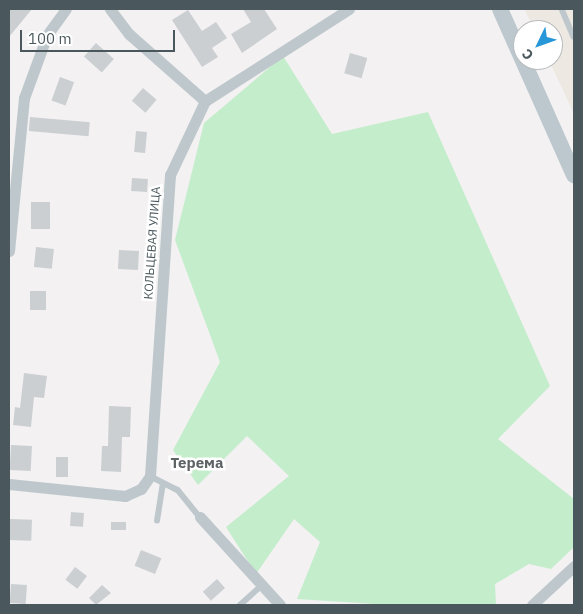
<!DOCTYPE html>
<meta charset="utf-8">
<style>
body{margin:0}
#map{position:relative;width:583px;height:614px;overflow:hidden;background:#f3f1f2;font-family:"IBM Plex Sans",sans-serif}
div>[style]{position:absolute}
.commercial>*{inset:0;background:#ede8e1}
.green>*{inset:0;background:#c4edcc}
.building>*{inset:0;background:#cbcfd2;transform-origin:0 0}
.lane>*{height:5.5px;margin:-2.75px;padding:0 2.75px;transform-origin:2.75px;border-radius:2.75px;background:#bec8cc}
.street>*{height:11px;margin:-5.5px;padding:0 5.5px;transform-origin:5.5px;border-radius:5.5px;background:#bec8cc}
.secondary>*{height:16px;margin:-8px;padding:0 8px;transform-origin:8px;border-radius:8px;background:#bcc8ce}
span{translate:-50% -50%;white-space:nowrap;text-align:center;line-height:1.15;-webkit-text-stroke:5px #fff;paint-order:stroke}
.street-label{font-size:12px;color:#4a585d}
.quarter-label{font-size:15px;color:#5e6366;font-weight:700}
.frame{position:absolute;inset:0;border:10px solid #4a585d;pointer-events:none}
.north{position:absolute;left:513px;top:20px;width:50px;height:50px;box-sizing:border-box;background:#fff;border:1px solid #b7bcbe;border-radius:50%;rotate:228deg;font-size:14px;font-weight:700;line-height:20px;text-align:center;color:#4a585d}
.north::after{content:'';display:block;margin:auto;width:18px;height:22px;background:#2897d7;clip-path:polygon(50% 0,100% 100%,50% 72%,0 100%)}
.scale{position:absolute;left:20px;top:30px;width:155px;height:22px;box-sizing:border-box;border:2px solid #4a585d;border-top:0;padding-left:6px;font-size:15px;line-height:18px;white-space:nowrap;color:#4a585d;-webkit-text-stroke:4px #fff;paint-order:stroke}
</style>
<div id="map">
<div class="commercial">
<div style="clip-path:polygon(524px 9px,574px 9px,574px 114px,549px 60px,553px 60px,553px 30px,535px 30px)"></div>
</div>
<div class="green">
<div style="clip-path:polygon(283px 56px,332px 134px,428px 112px,550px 386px,498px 439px,574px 499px,574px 547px,551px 569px,529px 564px,495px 584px,496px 605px,391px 605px,297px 599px,320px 542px,294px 519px,256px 574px,226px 527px,289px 476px,247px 436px,198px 485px,173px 450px,220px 362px,175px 240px,204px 123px)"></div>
</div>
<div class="building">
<div style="clip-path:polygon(9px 9px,32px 9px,9px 37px)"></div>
<div style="clip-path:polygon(243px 9px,264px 9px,277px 29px,242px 53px,231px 34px,251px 22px)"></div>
<div style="clip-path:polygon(188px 10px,202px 31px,216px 22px,227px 38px,212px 48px,218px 57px,202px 67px,172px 20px)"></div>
<div style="left:96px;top:43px;width:24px;height:18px;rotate:42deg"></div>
<div style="left:350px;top:53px;width:18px;height:21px;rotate:16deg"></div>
<div style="left:60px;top:77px;width:15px;height:25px;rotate:20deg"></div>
<div style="left:143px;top:88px;width:18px;height:17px;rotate:41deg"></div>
<div style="left:30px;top:117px;width:60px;height:14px;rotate:5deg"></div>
<div style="left:136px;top:131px;width:11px;height:21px;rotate:5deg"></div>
<div style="left:132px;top:178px;width:16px;height:13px;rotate:4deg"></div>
<div style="left:31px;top:202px;width:19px;height:27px"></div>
<div style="left:36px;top:247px;width:18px;height:20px;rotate:6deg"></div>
<div style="left:119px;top:250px;width:20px;height:19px;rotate:3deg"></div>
<div style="left:30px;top:291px;width:16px;height:19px"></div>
<div style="clip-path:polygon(24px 373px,47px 376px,44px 398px,34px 397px,31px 427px,13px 425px,15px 407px,20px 408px)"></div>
<div style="clip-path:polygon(109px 406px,131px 407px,130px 437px,122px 437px,121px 472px,101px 471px,102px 446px,108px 446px)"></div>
<div style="left:11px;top:445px;width:21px;height:25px;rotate:3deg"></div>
<div style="left:56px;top:457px;width:12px;height:20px"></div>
<div style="left:71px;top:512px;width:13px;height:14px;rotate:4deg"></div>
<div style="left:9px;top:519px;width:23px;height:21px;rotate:2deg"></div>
<div style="left:111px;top:522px;width:15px;height:8px"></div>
<div style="left:141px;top:550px;width:22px;height:17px;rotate:22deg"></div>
<div style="left:75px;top:567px;width:15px;height:16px;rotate:37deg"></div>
<div style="left:217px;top:579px;width:12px;height:19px;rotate:48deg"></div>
<div style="left:11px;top:584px;width:16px;height:19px;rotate:4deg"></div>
<div style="clip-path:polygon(102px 585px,111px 593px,96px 605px,89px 598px)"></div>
</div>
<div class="lane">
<div style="left:562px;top:9px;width:30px;rotate:67deg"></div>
<div style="left:150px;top:476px;width:31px;rotate:27deg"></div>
<div style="left:178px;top:490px;width:35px;rotate:51deg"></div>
<div style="left:157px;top:521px;width:37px;rotate:-81deg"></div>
<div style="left:240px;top:605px;width:28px;rotate:-42deg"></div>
</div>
<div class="street">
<div style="left:110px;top:9px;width:31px;rotate:53deg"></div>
<div style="left:129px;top:34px;width:101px;rotate:41.4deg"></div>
<div style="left:9px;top:251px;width:154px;rotate:-84.4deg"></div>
<div style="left:24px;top:98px;width:67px;rotate:-69.9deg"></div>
<div style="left:47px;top:35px;width:32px;rotate:-54deg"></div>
<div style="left:9px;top:484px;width:117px;rotate:5.9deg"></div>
<div style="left:125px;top:496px;width:17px;rotate:-24deg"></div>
<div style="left:141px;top:489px;width:16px;rotate:-55deg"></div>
<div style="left:150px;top:476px;width:302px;rotate:-86.2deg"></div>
<div style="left:170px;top:175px;width:82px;rotate:-64.7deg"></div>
<div style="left:205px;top:101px;width:171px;rotate:-32.6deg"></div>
<div style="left:200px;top:517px;width:119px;rotate:47.7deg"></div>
<div style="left:532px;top:605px;width:57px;rotate:-42.9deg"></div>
</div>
<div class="secondary">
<div style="left:500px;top:9px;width:182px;rotate:66deg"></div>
</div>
<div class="street-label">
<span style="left:152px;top:243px;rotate:-86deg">КОЛЬЦЕВАЯ УЛИЦА</span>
</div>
<div class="quarter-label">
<span style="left:197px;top:463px">Терема</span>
</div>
<div class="frame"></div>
<div class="north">С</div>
<div class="scale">100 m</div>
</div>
